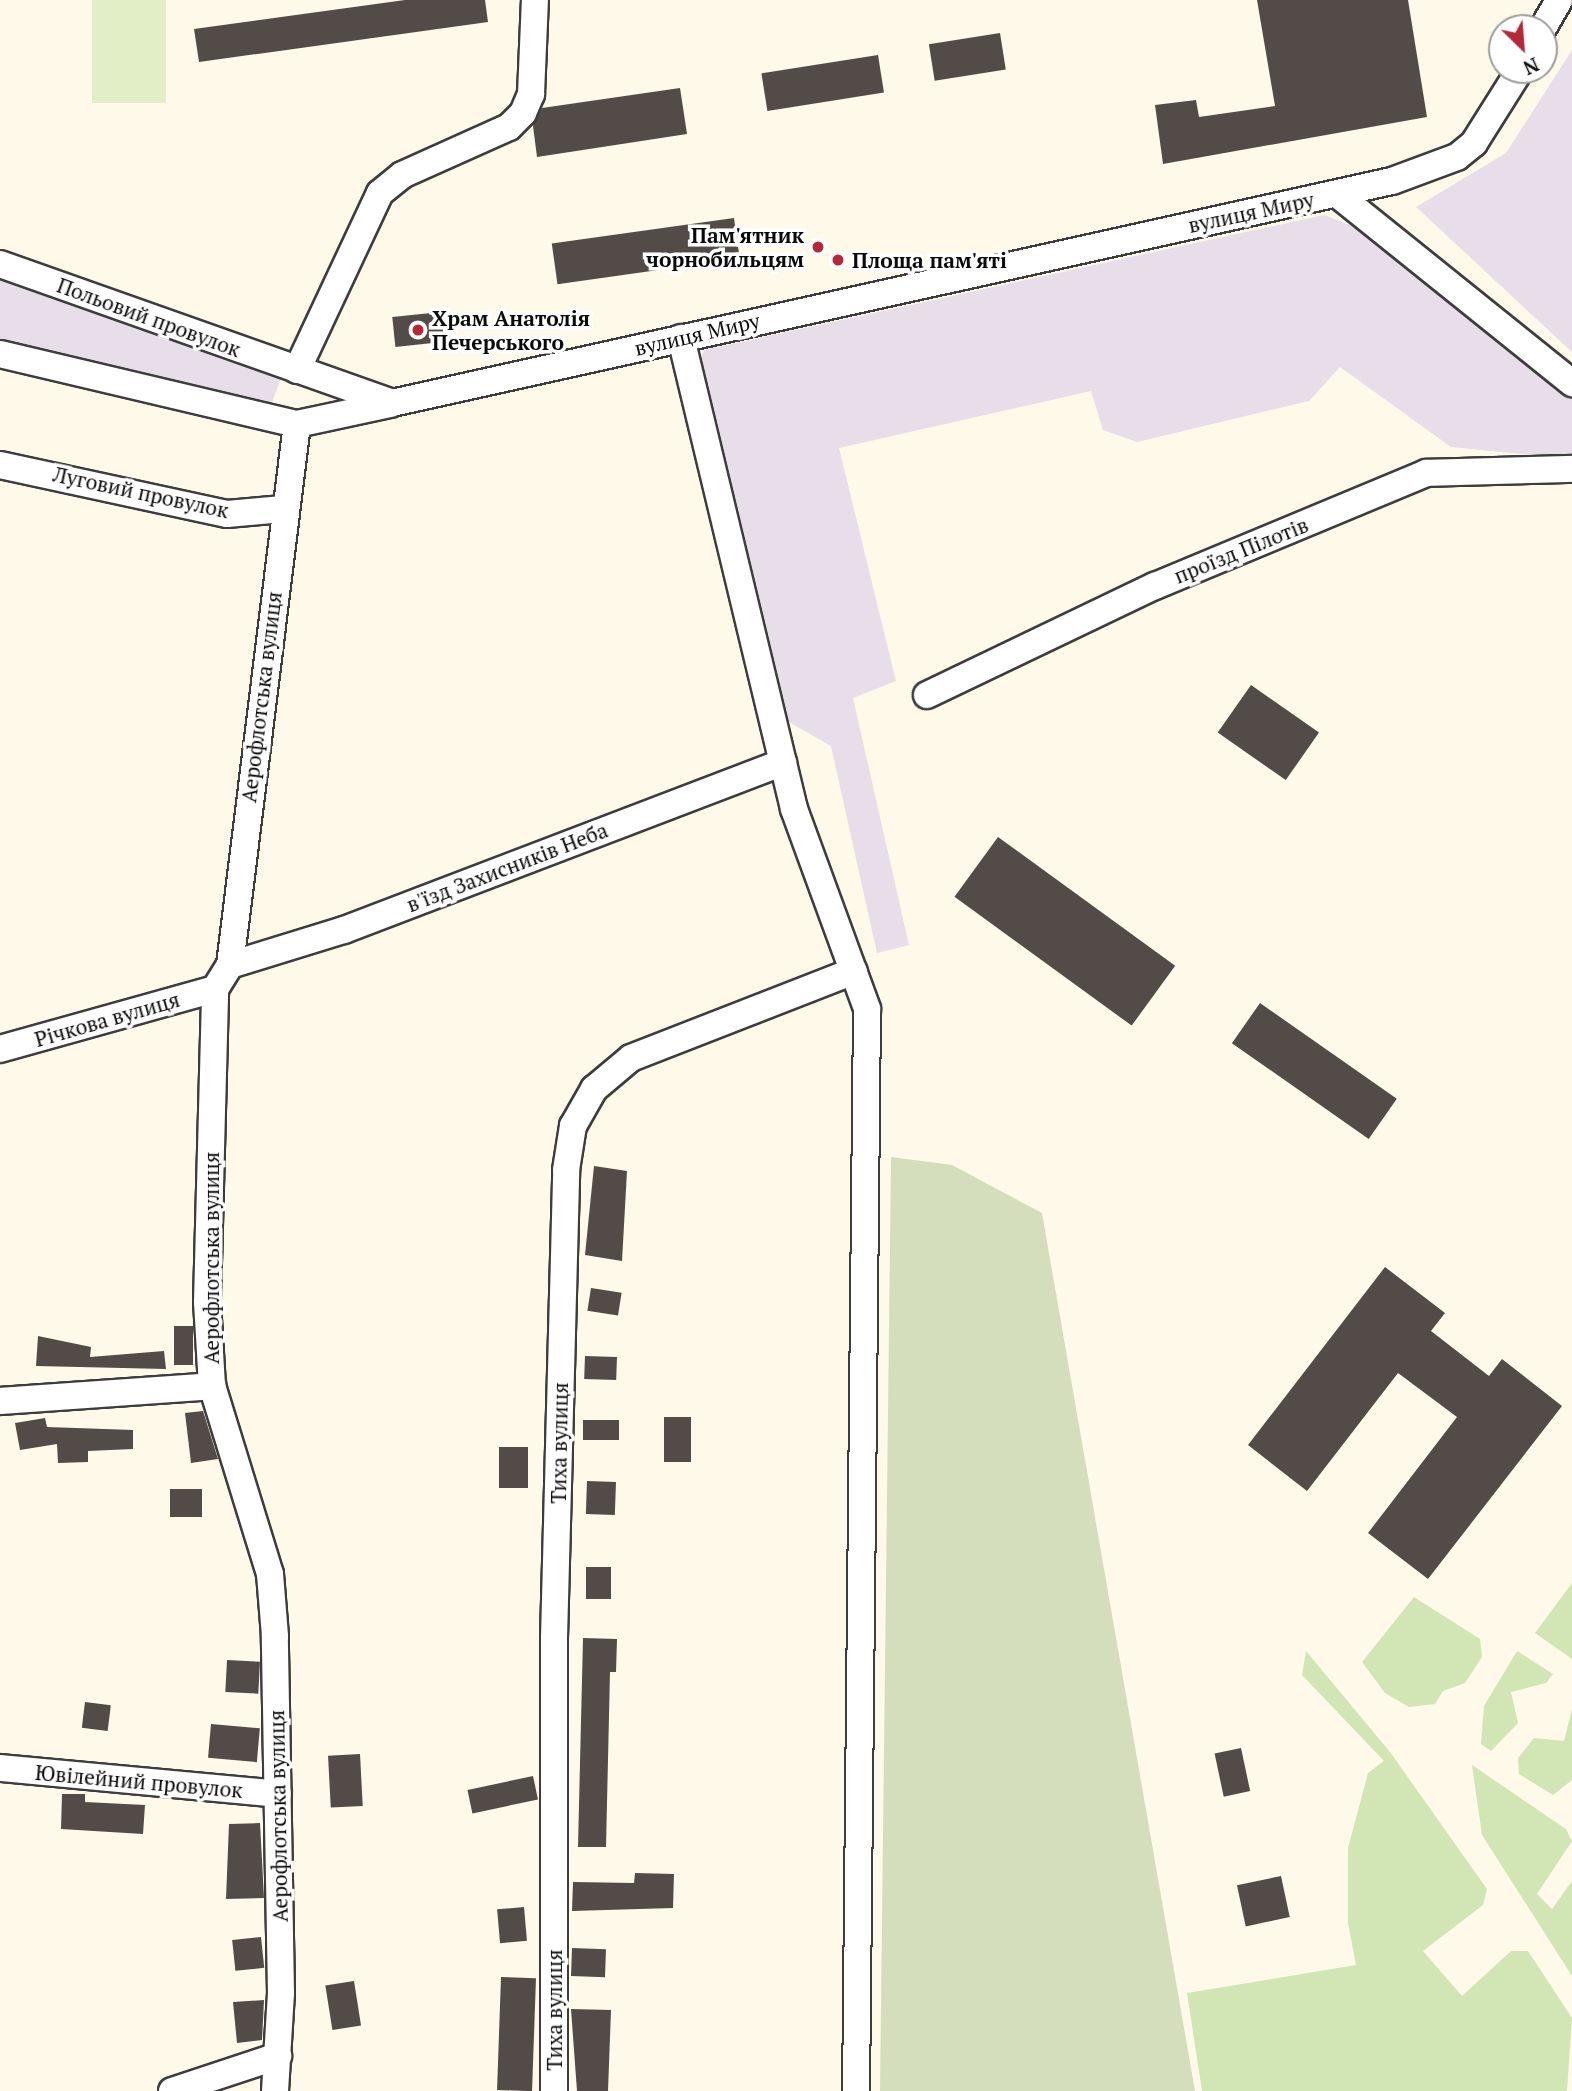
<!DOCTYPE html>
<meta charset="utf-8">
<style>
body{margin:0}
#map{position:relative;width:1572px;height:2091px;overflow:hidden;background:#fef9e8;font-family:"PT Serif",serif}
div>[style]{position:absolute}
.industrial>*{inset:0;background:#e7dee9}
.green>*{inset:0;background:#d1e6b4}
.cemetery>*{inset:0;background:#d5debc}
.pitch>*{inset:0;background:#e2eec5;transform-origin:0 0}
.building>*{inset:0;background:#524b47;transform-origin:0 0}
.roads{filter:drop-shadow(2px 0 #3d3d3d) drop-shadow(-2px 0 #3d3d3d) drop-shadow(0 2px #3d3d3d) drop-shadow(0 -2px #3d3d3d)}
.minor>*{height:26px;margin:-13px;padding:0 13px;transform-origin:13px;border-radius:13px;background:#fff}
.dots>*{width:19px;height:19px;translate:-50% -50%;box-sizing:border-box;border:4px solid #fff;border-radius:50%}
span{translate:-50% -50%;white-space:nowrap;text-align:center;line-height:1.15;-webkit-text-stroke:7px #fff;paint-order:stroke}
.street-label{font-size:21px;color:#0a0a0a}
.poi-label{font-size:21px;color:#0a0a0a;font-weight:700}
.right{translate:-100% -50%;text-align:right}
.left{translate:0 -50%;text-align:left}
.north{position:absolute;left:1488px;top:14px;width:70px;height:70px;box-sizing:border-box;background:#fff;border:2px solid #9d9d9d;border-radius:50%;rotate:155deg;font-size:19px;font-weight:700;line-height:28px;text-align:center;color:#0a0a0a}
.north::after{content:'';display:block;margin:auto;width:24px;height:32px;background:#b42837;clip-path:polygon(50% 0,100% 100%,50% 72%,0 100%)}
</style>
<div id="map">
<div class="industrial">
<div style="clip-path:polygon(1572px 50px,1572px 352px,1416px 207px,1506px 153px)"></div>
<div style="clip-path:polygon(1324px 215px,1355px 227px,1572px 398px,1572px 459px,1451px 447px,1340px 367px,1309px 401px,1137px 442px,1103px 430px,1091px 391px,839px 448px,896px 681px,853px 698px,909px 945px,877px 953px,831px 746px,782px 718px,697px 369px,704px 350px)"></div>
<div style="clip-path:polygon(0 277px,282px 375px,270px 408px,0 340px)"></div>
</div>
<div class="green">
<div style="clip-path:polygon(1572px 1583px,1572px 1659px,1535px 1633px)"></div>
<div style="clip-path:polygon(1414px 1597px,1480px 1639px,1482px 1657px,1465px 1683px,1443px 1691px,1435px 1704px,1409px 1707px,1385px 1693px,1362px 1662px)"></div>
<div style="clip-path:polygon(1306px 1651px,1390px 1752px,1487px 1889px,1483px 1905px,1423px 1951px,1462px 1996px,1511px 1951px,1528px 1951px,1572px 2018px,1567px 2091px,1202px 2091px,1187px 1993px,1356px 1965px,1348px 1923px,1348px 1848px,1368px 1773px,1384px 1761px,1302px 1675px)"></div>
<div style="clip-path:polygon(1517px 1651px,1553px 1674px,1546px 1683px,1511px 1692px,1518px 1723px,1491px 1751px,1481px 1744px,1484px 1706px)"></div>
<div style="clip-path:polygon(1572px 1709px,1572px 1780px,1553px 1795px,1519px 1774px,1518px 1758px,1534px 1738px,1564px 1741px)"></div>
<div style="clip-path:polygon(1472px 1765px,1566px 1829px,1572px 1841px,1537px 1894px,1552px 1909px,1572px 1881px,1572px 1976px,1482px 1835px)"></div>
</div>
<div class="cemetery">
<div style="clip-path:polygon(891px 1157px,952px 1165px,1042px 1213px,1195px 2091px,880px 2091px)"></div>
</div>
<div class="pitch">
<div style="left:92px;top:0;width:74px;height:103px"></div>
</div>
<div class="building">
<div style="clip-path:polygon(405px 0,485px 0,488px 22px,199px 62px,194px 29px)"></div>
<div style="clip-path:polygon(1257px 0,1408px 0,1427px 117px,1163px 164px,1155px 105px,1196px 100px,1199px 117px,1275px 106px)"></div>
<div style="left:1000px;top:33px;width:37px;height:72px;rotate:81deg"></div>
<div style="left:878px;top:55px;width:38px;height:118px;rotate:81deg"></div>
<div style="clip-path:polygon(680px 88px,687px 134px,537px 157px,533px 126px,542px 108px)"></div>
<div style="left:734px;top:218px;width:41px;height:184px;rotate:82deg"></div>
<div style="left:441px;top:312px;width:30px;height:49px;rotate:84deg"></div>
<div style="left:1251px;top:685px;width:83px;height:58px;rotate:35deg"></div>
<div style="left:998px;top:837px;width:219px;height:74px;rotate:36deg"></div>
<div style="left:1260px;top:1003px;width:167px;height:49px;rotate:35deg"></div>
<div style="clip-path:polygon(594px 1166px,627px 1171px,622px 1261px,585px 1255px)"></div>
<div style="clip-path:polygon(1385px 1267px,1445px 1313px,1431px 1331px,1489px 1376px,1502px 1359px,1562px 1406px,1428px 1579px,1368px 1533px,1457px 1417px,1398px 1373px,1307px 1491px,1248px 1445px)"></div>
<div style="left:591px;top:1288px;width:31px;height:23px;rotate:9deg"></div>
<div style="left:174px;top:1326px;width:19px;height:39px"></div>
<div style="clip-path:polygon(38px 1336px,91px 1347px,90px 1357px,164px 1351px,166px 1369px,36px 1366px)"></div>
<div style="left:585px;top:1356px;width:32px;height:23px;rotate:2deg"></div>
<div style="clip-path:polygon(203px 1411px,218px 1459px,191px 1463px,185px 1413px)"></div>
<div style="left:664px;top:1417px;width:27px;height:45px"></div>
<div style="clip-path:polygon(45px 1418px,47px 1427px,133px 1430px,133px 1449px,88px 1451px,88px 1462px,58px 1463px,57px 1444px,20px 1450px,15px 1423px)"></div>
<div style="left:583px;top:1420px;width:36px;height:20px"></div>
<div style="left:499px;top:1447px;width:29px;height:41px"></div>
<div style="left:587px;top:1481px;width:29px;height:33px;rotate:2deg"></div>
<div style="left:170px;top:1489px;width:32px;height:28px"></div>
<div style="left:586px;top:1567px;width:25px;height:32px"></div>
<div style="clip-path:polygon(583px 1638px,617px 1639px,616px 1672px,610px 1672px,606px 1847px,578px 1847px)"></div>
<div style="left:227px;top:1660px;width:33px;height:32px;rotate:3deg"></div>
<div style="left:85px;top:1702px;width:26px;height:26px;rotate:7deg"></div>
<div style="left:211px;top:1724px;width:49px;height:34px;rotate:5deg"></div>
<div style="left:1241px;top:1748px;width:44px;height:27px;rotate:78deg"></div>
<div style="left:360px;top:1754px;width:52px;height:32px;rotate:87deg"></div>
<div style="left:533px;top:1776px;width:24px;height:67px;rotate:78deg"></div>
<div style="clip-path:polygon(62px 1794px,85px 1794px,85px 1802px,145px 1805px,143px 1834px,61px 1829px)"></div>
<div style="clip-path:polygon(260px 1823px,264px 1898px,226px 1899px,229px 1824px)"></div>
<div style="clip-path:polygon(635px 1873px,674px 1874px,673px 1908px,572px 1911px,573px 1882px,634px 1883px)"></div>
<div style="left:1281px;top:1876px;width:42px;height:45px;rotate:78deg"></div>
<div style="left:524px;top:1907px;width:34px;height:27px;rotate:85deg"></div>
<div style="left:261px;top:1937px;width:31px;height:29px;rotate:84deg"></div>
<div style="left:572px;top:1948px;width:34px;height:28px;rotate:2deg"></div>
<div style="left:501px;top:1977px;width:35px;height:113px;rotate:2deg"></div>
<div style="left:354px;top:1981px;width:45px;height:29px;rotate:81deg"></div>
<div style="clip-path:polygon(264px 2000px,262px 2040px,237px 2043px,233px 2002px)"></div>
<div style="clip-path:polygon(571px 2009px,611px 2010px,608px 2091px,577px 2091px)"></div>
</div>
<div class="roads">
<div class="minor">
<div style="left:1543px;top:28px;width:32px;rotate:-60deg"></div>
<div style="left:1337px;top:194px;width:302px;rotate:38.8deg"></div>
<div style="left:0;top:264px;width:416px;rotate:19.5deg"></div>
<div style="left:392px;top:403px;width:1024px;rotate:-12.52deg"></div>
<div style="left:1392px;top:181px;width:69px;rotate:-20.3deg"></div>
<div style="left:1457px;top:157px;width:22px;rotate:-39deg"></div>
<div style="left:1474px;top:143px;width:86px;rotate:-57.8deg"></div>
<div style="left:681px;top:338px;width:484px;rotate:76.5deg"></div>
<div style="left:794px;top:809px;width:213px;rotate:69.9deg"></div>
<div style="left:867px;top:1009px;width:1082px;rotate:90.58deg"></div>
<div style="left:0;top:354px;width:305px;rotate:13.3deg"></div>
<div style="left:297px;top:424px;width:95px;rotate:-12.1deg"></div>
<div style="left:297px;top:370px;width:195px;rotate:-64.9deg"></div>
<div style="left:380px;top:193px;width:28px;rotate:-39deg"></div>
<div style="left:402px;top:175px;width:117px;rotate:-24.2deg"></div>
<div style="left:509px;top:127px;width:20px;rotate:-45deg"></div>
<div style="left:523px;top:113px;width:21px;rotate:-67deg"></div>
<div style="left:531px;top:94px;width:94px;rotate:-87.6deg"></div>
<div style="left:0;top:465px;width:232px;rotate:12.2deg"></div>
<div style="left:227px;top:514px;width:56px;rotate:-5.1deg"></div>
<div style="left:927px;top:695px;width:253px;rotate:-25.6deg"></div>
<div style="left:1155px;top:586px;width:294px;rotate:-22.6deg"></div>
<div style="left:1426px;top:473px;width:146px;rotate:-1.6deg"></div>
<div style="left:230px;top:965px;width:119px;rotate:-17.1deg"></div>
<div style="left:344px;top:930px;width:470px;rotate:-20.9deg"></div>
<div style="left:0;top:1049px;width:223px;rotate:-15.6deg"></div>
<div style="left:0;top:1401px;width:213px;rotate:-4deg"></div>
<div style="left:0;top:1768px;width:279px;rotate:5.3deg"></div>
<div style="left:172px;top:2091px;width:112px;rotate:-18.3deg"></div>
<div style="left:275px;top:2091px;width:98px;rotate:-86.5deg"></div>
<div style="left:281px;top:1993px;width:357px;rotate:-91deg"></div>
<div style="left:275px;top:1636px;width:62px;rotate:-94.6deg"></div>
<div style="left:270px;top:1574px;width:197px;rotate:-107.1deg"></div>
<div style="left:212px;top:1386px;width:84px;rotate:-93.4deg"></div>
<div style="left:207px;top:1302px;width:313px;rotate:-88.5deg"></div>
<div style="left:215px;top:989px;width:28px;rotate:-58deg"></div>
<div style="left:230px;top:965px;width:545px;rotate:-82.94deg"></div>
<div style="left:554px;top:2091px;width:453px;rotate:-90deg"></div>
<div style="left:554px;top:1638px;width:468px;rotate:-88.5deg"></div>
<div style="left:566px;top:1170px;width:45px;rotate:-81deg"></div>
<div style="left:573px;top:1126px;width:43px;rotate:-60.4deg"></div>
<div style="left:594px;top:1089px;width:48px;rotate:-40deg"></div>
<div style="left:631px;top:1058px;width:239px;rotate:-21.3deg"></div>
</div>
</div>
<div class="dots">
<div style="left:818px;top:247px;background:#b42837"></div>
<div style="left:838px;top:260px;background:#b42837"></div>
<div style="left:418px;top:330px;background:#b42837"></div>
</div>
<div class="street-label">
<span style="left:1251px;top:212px;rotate:-12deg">вулиця Миру</span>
<span style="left:149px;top:317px;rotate:20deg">Польовий провулок</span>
<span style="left:697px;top:334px;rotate:-13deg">вулиця Миру</span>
<span style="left:141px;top:492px;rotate:12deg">Луговий провулок</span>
<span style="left:1241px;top:550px;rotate:-22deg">проїзд Пілотів</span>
<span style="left:261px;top:697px;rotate:-83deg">Аерофлотська вулиця</span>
<span style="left:507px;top:867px;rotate:-21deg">в'їзд Захисників Неба</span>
<span style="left:107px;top:1019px;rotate:-16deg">Річкова вулиця</span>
<span style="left:211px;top:1258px;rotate:-90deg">Аерофлотська вулиця</span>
<span style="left:559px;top:1443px;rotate:-89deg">Тиха вулиця</span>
<span style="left:139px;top:1781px;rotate:5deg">Ювілейний провулок</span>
<span style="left:278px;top:1816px;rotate:-91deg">Аерофлотська вулиця</span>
<span style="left:554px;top:2010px;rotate:-90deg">Тиха вулиця</span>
</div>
<div class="poi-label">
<span class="right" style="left:804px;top:247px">Пам'ятник<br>чорнобильцям</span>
<span class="left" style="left:852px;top:260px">Площа пам'яті</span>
<span class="left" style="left:432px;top:330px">Храм Анатолія<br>Печерського</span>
</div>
<div class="north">N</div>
</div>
